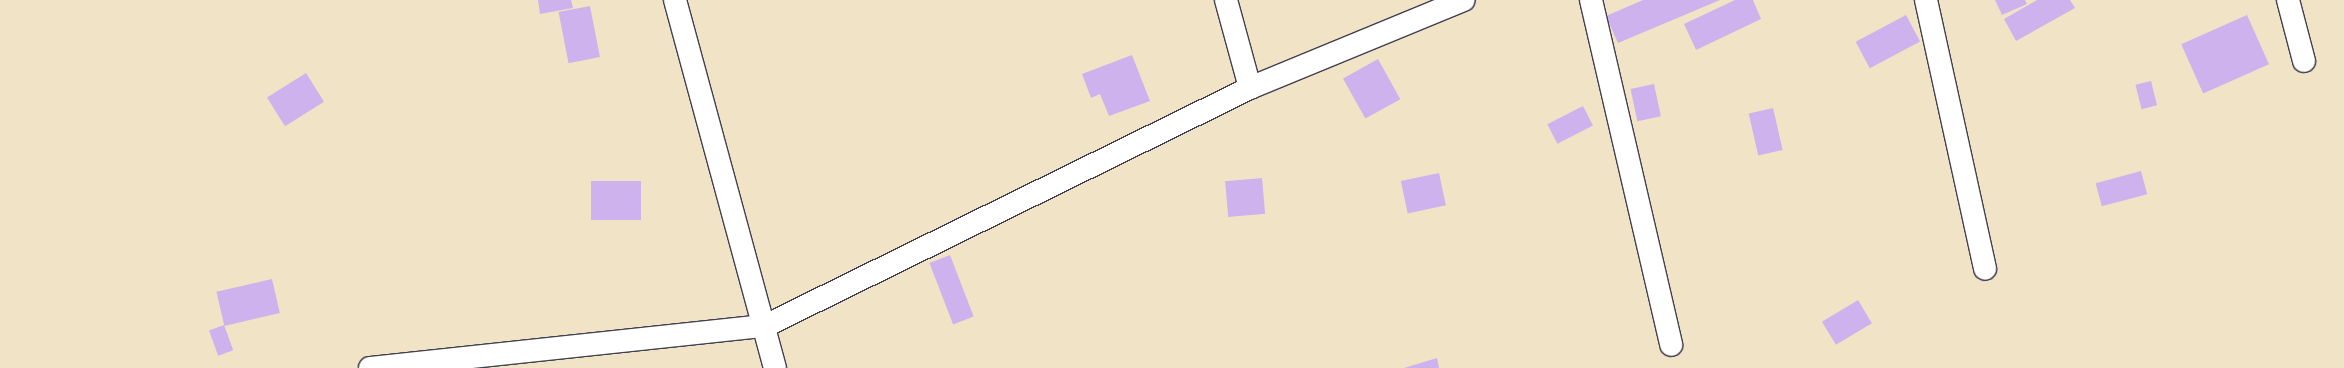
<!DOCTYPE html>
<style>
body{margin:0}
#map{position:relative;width:2344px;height:368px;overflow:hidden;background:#f1e3c6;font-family:Sriracha,sans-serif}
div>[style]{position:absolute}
.building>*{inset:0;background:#ceb2ed;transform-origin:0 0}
.roads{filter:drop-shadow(1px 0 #413f50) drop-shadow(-1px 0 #413f50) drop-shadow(0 1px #413f50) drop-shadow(0 -1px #413f50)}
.minor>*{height:22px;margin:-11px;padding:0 11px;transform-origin:11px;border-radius:11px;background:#fff}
span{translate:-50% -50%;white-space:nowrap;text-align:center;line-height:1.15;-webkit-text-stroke:3px #f7f3e8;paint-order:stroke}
</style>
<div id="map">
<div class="building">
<div style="clip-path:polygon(538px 0,571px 0,573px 8px,540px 14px)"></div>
<div style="clip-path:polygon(1643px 0,1720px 0,1618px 43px,1606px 16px)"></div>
<div style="clip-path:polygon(1735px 0,1753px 0,1761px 19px,1696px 50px,1684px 24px)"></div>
<div style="clip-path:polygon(1995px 0,2025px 0,2027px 4px,2002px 15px)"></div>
<div style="clip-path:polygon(2037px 0,2070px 0,2075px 8px,2016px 41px,2004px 19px)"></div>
<div style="left:590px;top:6px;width:52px;height:32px;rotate:79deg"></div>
<div style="left:1906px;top:15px;width:30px;height:57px;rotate:62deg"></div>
<div style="left:2247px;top:15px;width:54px;height:72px;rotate:66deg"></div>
<div style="clip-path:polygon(1132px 55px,1150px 101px,1109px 116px,1100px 94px,1091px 98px,1082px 74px)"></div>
<div style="left:1378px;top:59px;width:46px;height:40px;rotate:61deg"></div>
<div style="left:306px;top:73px;width:34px;height:46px;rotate:58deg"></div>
<div style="left:2151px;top:81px;width:25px;height:16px;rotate:76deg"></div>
<div style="left:1654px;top:84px;width:33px;height:24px;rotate:78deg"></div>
<div style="left:1583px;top:106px;width:22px;height:40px;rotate:63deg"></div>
<div style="left:1773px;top:108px;width:43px;height:25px;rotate:77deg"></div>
<div style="left:2141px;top:171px;width:24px;height:47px;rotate:75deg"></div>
<div style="left:1439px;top:173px;width:33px;height:39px;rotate:78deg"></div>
<div style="left:1262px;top:178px;width:36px;height:37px;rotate:85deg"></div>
<div style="left:591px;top:181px;width:50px;height:39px"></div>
<div style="left:950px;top:255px;width:66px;height:22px;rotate:69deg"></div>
<div style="left:272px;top:279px;width:35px;height:57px;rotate:77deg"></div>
<div style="left:1858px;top:300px;width:27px;height:42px;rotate:59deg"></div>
<div style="left:224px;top:325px;width:27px;height:16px;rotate:70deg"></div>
<div style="clip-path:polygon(1437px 358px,1439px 368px,1404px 368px)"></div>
</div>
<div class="roads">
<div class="minor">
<div style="left:675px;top:0;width:381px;rotate:74.8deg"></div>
<div style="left:1226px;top:0;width:91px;rotate:74.7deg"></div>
<div style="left:1591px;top:0;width:354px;rotate:76.9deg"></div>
<div style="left:1926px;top:0;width:275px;rotate:77.6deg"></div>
<div style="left:2288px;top:0;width:63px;rotate:75.3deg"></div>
<div style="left:370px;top:368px;width:397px;rotate:-6.1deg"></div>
<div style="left:765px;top:326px;width:540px;rotate:-26.14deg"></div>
<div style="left:1250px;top:88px;width:231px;rotate:-22.4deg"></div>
</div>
</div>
</div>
